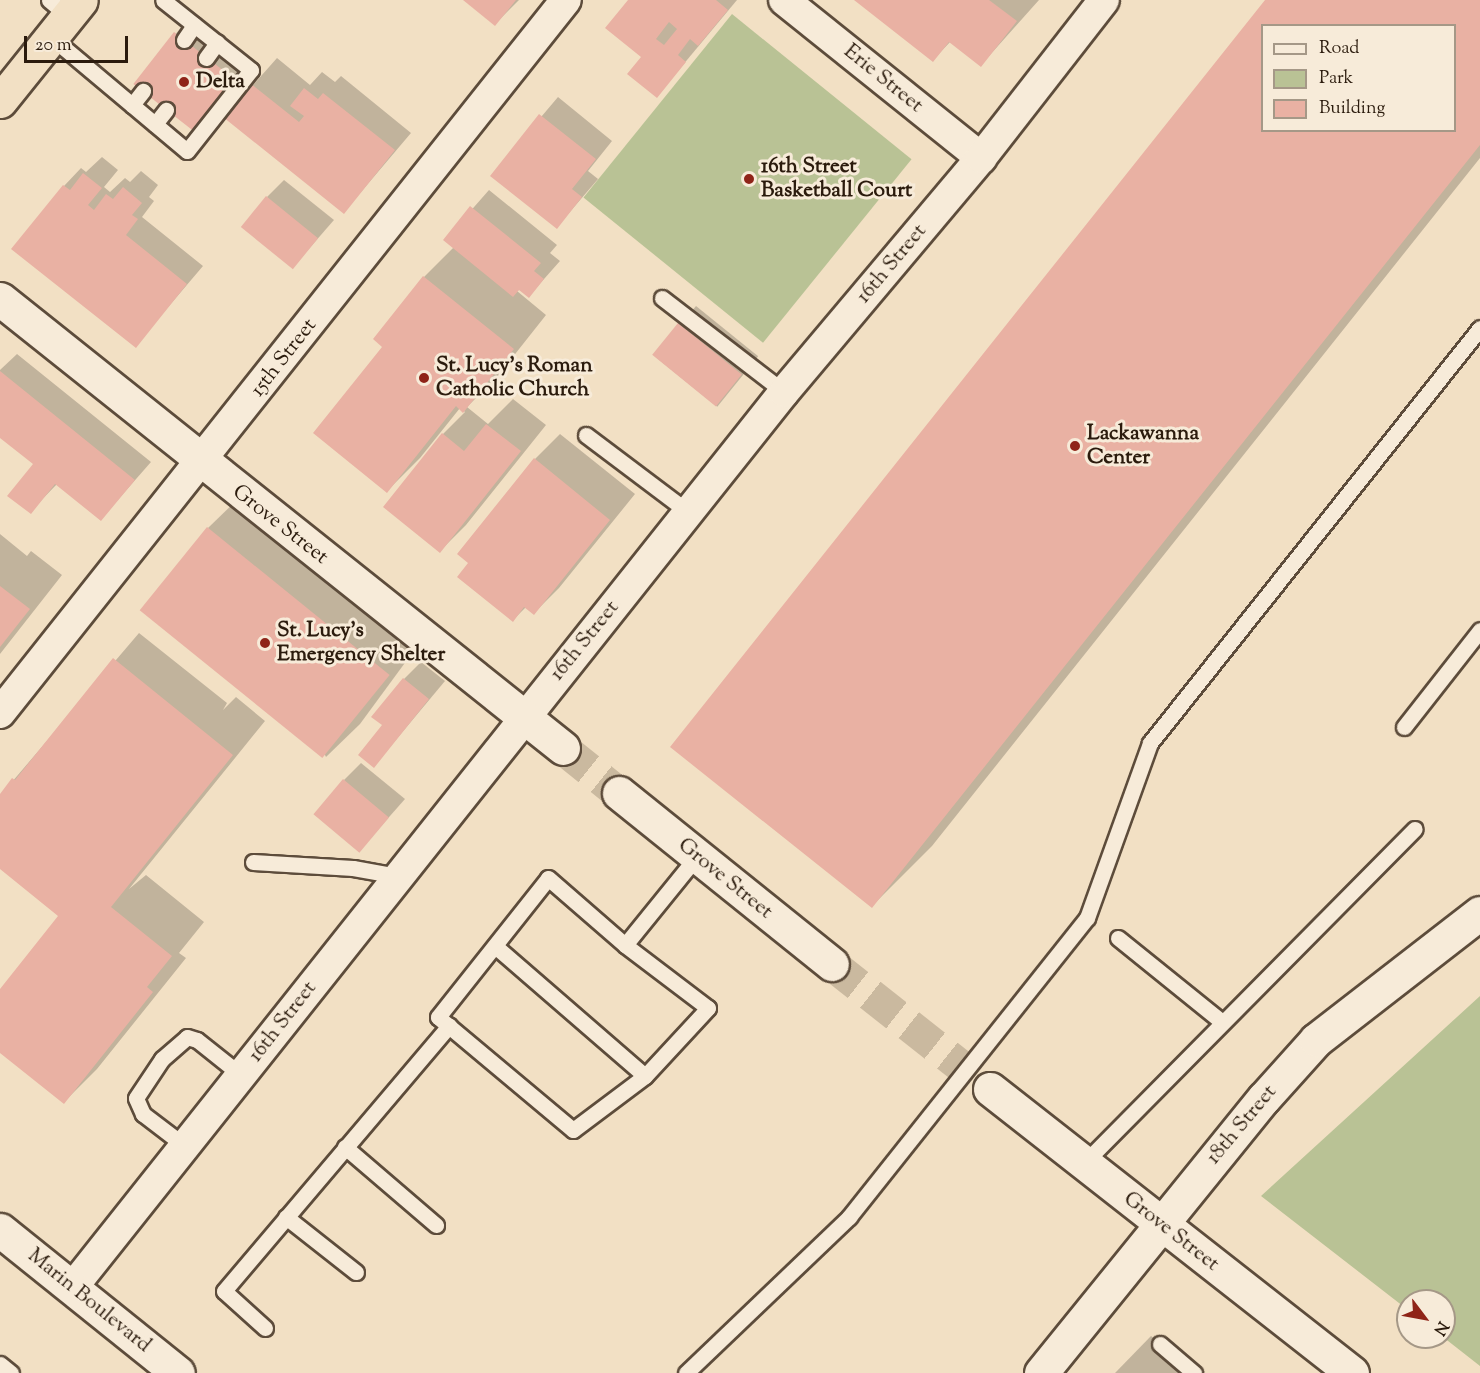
<!DOCTYPE html>
<style>
body{margin:0}
#map{position:relative;width:1480px;height:1373px;overflow:hidden;background:#f2e0c4;font-family:"Sorts Mill Goudy",serif}
div>[style]{position:absolute}
.green>*{inset:0;background:#b9c295;transform-origin:0 0}
.shadow>*{inset:0;background:#0003;transform-origin:0 0}
.building>*{inset:0;background:#e9b1a3;transform-origin:0 0}
.tertiary-tunnel>*{height:33px;margin-top:-16.5px;transform-origin:0;background:repeating-linear-gradient(90deg,#cab99f 0 33px,transparent 0 49px)}
.roads{filter:drop-shadow(2px 0 #5d4c3b) drop-shadow(-2px 0 #5d4c3b) drop-shadow(0 2px #5d4c3b) drop-shadow(0 -2px #5d4c3b)}
.service>*{height:15px;margin:-7.5px;padding:0 7.5px;transform-origin:7.5px;border-radius:7.5px;background:#f7ebd9}
.minor>*{height:30px;margin:-15px;padding:0 15px;transform-origin:15px;border-radius:15px;background:#f7ebd9}
.tertiary>*{height:33px;margin:-16.5px;padding:0 16.5px;transform-origin:16.5px;border-radius:16.5px;background:#f7ebd9}
.secondary>*{height:33px;margin:-16.5px;padding:0 16.5px;transform-origin:16.5px;border-radius:16.5px;background:#f7ebd9}
.trunk>*{height:33px;margin:-16.5px;padding:0 16.5px;transform-origin:16.5px;border-radius:16.5px;background:#f2e0c4}
.dots>*{width:16px;height:16px;translate:-50% -50%;box-sizing:border-box;border:3px solid #f7ebd9;border-radius:50%}
span{translate:-50% -50%;white-space:nowrap;text-align:center;line-height:1.15;-webkit-text-stroke:6px #f7ebd9;paint-order:stroke}
.street-label{font-size:21px;color:#2b1b0d}
.poi-label{font-size:21px;color:#2b1b0d;font-weight:700}
.left{translate:0 -50%;text-align:left}
.legend{position:absolute;left:1261px;top:24px;width:195px;height:108px;box-sizing:border-box;background:#f7ebd9;border:2px solid #a59887;margin:0;padding:8px 10px;list-style:none;font-size:18px;color:#2b1b0d}
.legend li{display:flex;align-items:center;gap:12px;height:30px}
.legend b{width:30px;border:2px solid #a59887}
.north{position:absolute;left:1396px;top:1289px;width:60px;height:60px;box-sizing:border-box;background:#f7ebd9;border:2px solid #a59887;border-radius:50%;rotate:122deg;font-size:16px;font-weight:700;line-height:24px;text-align:center;color:#2b1b0d}
.north::after{content:'';display:block;margin:auto;width:21px;height:27px;background:#8f2418;clip-path:polygon(50% 0,100% 100%,50% 72%,0 100%)}
.scale{position:absolute;left:24px;top:36px;width:104px;height:27px;box-sizing:border-box;border:3px solid #2b1b0d;border-top:0;padding-left:8px;font-size:18px;line-height:21px;white-space:nowrap;color:#2b1b0d;-webkit-text-stroke:4px #f7ebd9;paint-order:stroke}
</style>
<div id="map">
<div class="green">
<div style="left:732px;top:14px;width:231px;height:236px;rotate:39deg"></div>
<div style="clip-path:polygon(1480px 996px,1480px 1366px,1443px 1337px,1444px 1301px,1408px 1301px,1408px 1310px,1261px 1196px)"></div>
</div>
<div class="shadow">
<div style="clip-path:polygon(465px 0,519px 0,495px 24px)"></div>
<div style="clip-path:polygon(630px 0,737px 0,657px 96px)"></div>
<div style="clip-path:polygon(857px 0,1039px 0,981px 65px,951px 41px,933px 60px)"></div>
<div style="clip-path:polygon(evenodd,1267px 0,1480px 0,1480px 158px,932px 846px,872px 906px,1267px 0,1262px 26px,1454px 26px,1454px 130px,1262px 130px,1262px 26px)"></div>
<div style="left:183px;top:25px;width:75px;height:75px;rotate:39deg"></div>
<div style="clip-path:polygon(277px 58px,310px 85px,322px 72px,335px 82px,341px 76px,411px 133px,344px 212px,225px 117px)"></div>
<div style="clip-path:polygon(558px 97px,612px 141px,588px 171px,598px 179px,557px 227px,492px 175px)"></div>
<div style="clip-path:polygon(102px 157px,118px 170px,104px 187px,110px 192px,125px 178px,130px 182px,141px 171px,158px 185px,149px 197px,154px 201px,142px 217px,203px 266px,135px 346px,13px 248px,64px 186px,81px 168px,86px 172px)"></div>
<div style="clip-path:polygon(284px 180px,334px 220px,293px 267px,267px 197px)"></div>
<div style="clip-path:polygon(489px 190px,557px 245px,550px 253px,560px 261px,529px 296px,520px 289px,517px 291px,546px 315px,497px 377px,467px 407px,488px 424px,513px 399px,546px 425px,466px 525px,440px 551px,443px 434px,465px 412px,460px 408px,420px 458px,387px 491px,384px 346px,424px 277px,454px 247px,445px 240px)"></div>
<div style="left:696px;top:306px;width:80px;height:65px;rotate:39deg"></div>
<div style="clip-path:polygon(17px 354px,151px 462px,101px 519px,57px 484px,30px 512px,35px 464px,0 435px,0 370px)"></div>
<div style="clip-path:polygon(560px 434px,635px 494px,559px 588px,534px 613px,526px 607px,513px 620px,535px 459px)"></div>
<div style="clip-path:polygon(242px 495px,421px 641px,360px 724px,326px 757px,208px 528px)"></div>
<div style="clip-path:polygon(0 534px,27px 556px,31px 551px,62px 575px,0 654px)"></div>
<div style="clip-path:polygon(139px 633px,227px 703px,223px 710px,236px 697px,265px 721px,129px 889px,146px 875px,204px 922px,179px 953px,186px 958px,97px 1069px,64px 1102px,0 1051px,0 991px,61px 916px,0 867px,0 796px)"></div>
<div style="clip-path:polygon(421px 662px,445px 681px,374px 766px,384px 725px,404px 679px)"></div>
<div style="clip-path:polygon(361px 763px,405px 799px,360px 850px,344px 780px)"></div>
<div style="clip-path:polygon(1151px 1336px,1197px 1373px,1115px 1373px)"></div>
</div>
<div class="building">
<div style="clip-path:polygon(463px 0,516px 0,495px 26px)"></div>
<div style="clip-path:polygon(evenodd,628px 0,716px 0,728px 10px,698px 46px,690px 39px,678px 55px,686px 62px,657px 98px,627px 74px,641px 57px,605px 28px,628px 0,669px 22px,677px 29px,664px 45px,656px 39px,669px 22px)"></div>
<div style="clip-path:polygon(854px 0,989px 0,1017px 21px,981px 67px,949px 42px,933px 62px)"></div>
<div style="clip-path:polygon(evenodd,1265px 0,1480px 0,1480px 145px,872px 908px,670px 747px,1265px 0,1262px 26px,1454px 26px,1454px 130px,1262px 130px,1262px 26px)"></div>
<div style="left:174px;top:32px;width:78px;height:66px;rotate:38deg"></div>
<div style="clip-path:polygon(250px 83px,299px 122px,304px 116px,290px 106px,304px 88px,318px 99px,323px 93px,395px 150px,344px 214px,223px 117px)"></div>
<div style="clip-path:polygon(539px 114px,596px 159px,572px 189px,582px 197px,557px 229px,490px 176px)"></div>
<div style="clip-path:polygon(83px 173px,102px 188px,88px 205px,94px 210px,106px 194px,113px 199px,123px 187px,142px 203px,132px 215px,138px 219px,126px 235px,187px 284px,136px 348px,11px 249px,63px 185px,70px 190px)"></div>
<div style="left:266px;top:196px;width:67px;height:40px;rotate:39deg"></div>
<div style="clip-path:polygon(470px 206px,541px 263px,534px 271px,544px 279px,529px 298px,519px 290px,513px 297px,443px 240px)"></div>
<div style="clip-path:polygon(423px 276px,514px 349px,463px 413px,456px 406px,387px 493px,313px 433px,382px 347px,373px 339px)"></div>
<div style="left:678px;top:323px;width:82px;height:41px;rotate:39deg"></div>
<div style="clip-path:polygon(0 371px,135px 480px,101px 521px,55px 484px,31px 514px,7px 496px,33px 464px,0 438px)"></div>
<div style="clip-path:polygon(486px 424px,521px 451px,440px 553px,383px 507px,442px 433px,464px 451px)"></div>
<div style="clip-path:polygon(534px 458px,610px 520px,534px 615px,524px 607px,513px 622px,457px 577px,468px 563px,457px 554px)"></div>
<div style="left:207px;top:527px;width:235px;height:107px;rotate:39deg"></div>
<div style="clip-path:polygon(0 586px,30px 609px,0 647px)"></div>
<div style="clip-path:polygon(113px 658px,233px 755px,111px 907px,172px 956px,147px 987px,153px 992px,64px 1104px,0 1053px,0 989px,58px 916px,0 869px,0 794px,12px 778px,15px 780px)"></div>
<div style="clip-path:polygon(403px 678px,429px 699px,374px 768px,358px 755px,382px 725px,371px 717px)"></div>
<div style="left:343px;top:779px;width:60px;height:46px;rotate:40deg"></div>
</div>
<div class="tertiary-tunnel">
<div style="left:563px;top:748px;width:72px;rotate:38.8deg"></div>
<div style="left:832px;top:964px;width:201px;rotate:38.3deg"></div>
</div>
<div class="roads">
<div class="service">
<div style="left:49px;top:0;width:25px;rotate:40deg"></div>
<div style="left:51px;top:37px;width:177px;rotate:40deg"></div>
<div style="left:187px;top:151px;width:103px;rotate:-51.7deg"></div>
<div style="left:251px;top:70px;width:112px;rotate:-141.5deg"></div>
<div style="left:184px;top:40px;width:18px;rotate:-56deg"></div>
<div style="left:206px;top:58px;width:19px;rotate:-54deg"></div>
<div style="left:132px;top:105px;width:18px;rotate:-52deg"></div>
<div style="left:155px;top:124px;width:18px;rotate:-52deg"></div>
<div style="left:662px;top:298px;width:154px;rotate:37.6deg"></div>
<div style="left:586px;top:435px;width:128px;rotate:37deg"></div>
<div style="left:1404px;top:727px;width:123px;rotate:-51.9deg"></div>
<div style="left:253px;top:862px;width:100px;rotate:3.4deg"></div>
<div style="left:353px;top:868px;width:46px;rotate:10.1deg"></div>
<div style="left:548px;top:878px;width:102px;rotate:41deg"></div>
<div style="left:625px;top:945px;width:104px;rotate:37.2deg"></div>
<div style="left:708px;top:1008px;width:93px;rotate:132.8deg"></div>
<div style="left:645px;top:1076px;width:90px;rotate:143.1deg"></div>
<div style="left:573px;top:1130px;width:176px;rotate:-140.1deg"></div>
<div style="left:438px;top:1017px;width:177px;rotate:-51.6deg"></div>
<div style="left:1118px;top:938px;width:134px;rotate:38.9deg"></div>
<div style="left:625px;top:945px;width:114px;rotate:-51deg"></div>
<div style="left:495px;top:946px;width:198px;rotate:40.9deg"></div>
<div style="left:185px;top:1146px;width:53px;rotate:-142.7deg"></div>
<div style="left:143px;top:1114px;width:17px;rotate:-114deg"></div>
<div style="left:136px;top:1098px;width:47px;rotate:-56.3deg"></div>
<div style="left:162px;top:1059px;width:33px;rotate:-41deg"></div>
<div style="left:187px;top:1037px;width:10px;rotate:17deg"></div>
<div style="left:197px;top:1040px;width:56px;rotate:38.5deg"></div>
<div style="left:345px;top:1147px;width:120px;rotate:40.6deg"></div>
<div style="left:1084px;top:1163px;width:470px;rotate:-45.3deg"></div>
<div style="left:286px;top:1217px;width:89px;rotate:38.2deg"></div>
<div style="left:265px;top:1328px;width:55px;rotate:-137.9deg"></div>
<div style="left:224px;top:1291px;width:348px;rotate:-49.7deg"></div>
<div style="left:1160px;top:1344px;width:45px;rotate:40.5deg"></div>
<div style="left:0;top:1364px;width:14px;rotate:39deg"></div>
<div style="left:686px;top:1373px;width:226px;rotate:-43.7deg"></div>
<div style="left:849px;top:1217px;width:382px;rotate:-51.5deg"></div>
<div style="left:1087px;top:918px;width:186px;rotate:-70.2deg"></div>
<div style="left:1150px;top:743px;width:530px;rotate:-51.51deg"></div>
</div>
<div class="minor">
<div style="left:784px;top:0;width:253px;rotate:38.7deg"></div>
<div style="left:0;top:713px;width:910px;rotate:-51.56deg"></div>
<div style="left:72px;top:1288px;width:1144px;rotate:-51.53deg"></div>
<div style="left:784px;top:392px;width:306px;rotate:-49.9deg"></div>
<div style="left:981px;top:158px;width:200px;rotate:-52.1deg"></div>
</div>
<div class="tertiary">
<div style="left:0;top:299px;width:720px;rotate:38.57deg"></div>
<div style="left:619px;top:793px;width:273px;rotate:38.8deg"></div>
<div style="left:990px;top:1089px;width:460px;rotate:38.1deg"></div>
<div style="left:1041px;top:1373px;width:354px;rotate:-51deg"></div>
<div style="left:1264px;top:1098px;width:78px;rotate:-48.1deg"></div>
<div style="left:1316px;top:1040px;width:207px;rotate:-37.8deg"></div>
</div>
<div class="secondary">
<div style="left:0;top:1230px;width:228px;rotate:38.8deg"></div>
</div>
<div class="trunk">
<div style="left:0;top:101px;width:129px;rotate:-51.3deg"></div>
</div>
</div>
<div class="dots">
<div style="left:184px;top:82px;background:#8f2418"></div>
<div style="left:749px;top:179px;background:#8f2418"></div>
<div style="left:424px;top:378px;background:#8f2418"></div>
<div style="left:1075px;top:446px;background:#8f2418"></div>
<div style="left:265px;top:643px;background:#8f2418"></div>
</div>
<div class="street-label">
<span style="left:883px;top:79px;rotate:39deg">Erie Street</span>
<span style="left:892px;top:264px;rotate:-50deg">16th Street</span>
<span style="left:284px;top:358px;rotate:-52deg">15th Street</span>
<span style="left:280px;top:525px;rotate:38deg">Grove Street</span>
<span style="left:585px;top:641px;rotate:-51deg">16th Street</span>
<span style="left:725px;top:879px;rotate:39deg">Grove Street</span>
<span style="left:283px;top:1022px;rotate:-52deg">16th Street</span>
<span style="left:1242px;top:1125px;rotate:-50deg">18th Street</span>
<span style="left:1171px;top:1232px;rotate:38deg">Grove Street</span>
<span style="left:89px;top:1301px;rotate:39deg">Marin Boulevard</span>
</div>
<div class="poi-label">
<span class="left" style="left:196px;top:82px">Delta</span>
<span class="left" style="left:761px;top:179px">16th Street<br>Basketball Court</span>
<span class="left" style="left:436px;top:378px">St. Lucy's Roman<br>Catholic Church</span>
<span class="left" style="left:1087px;top:446px">Lackawanna<br>Center</span>
<span class="left" style="left:277px;top:643px">St. Lucy's<br>Emergency Shelter</span>
</div>
<ul class="legend">
<li><b style="height:8px;background:#f7ebd9"></b>Road</li>
<li><b style="height:16px;background:#b9c295"></b>Park</li>
<li><b style="height:16px;background:#e9b1a3"></b>Building</li>
</ul>
<div class="north">N</div>
<div class="scale">20 m</div>
</div>
